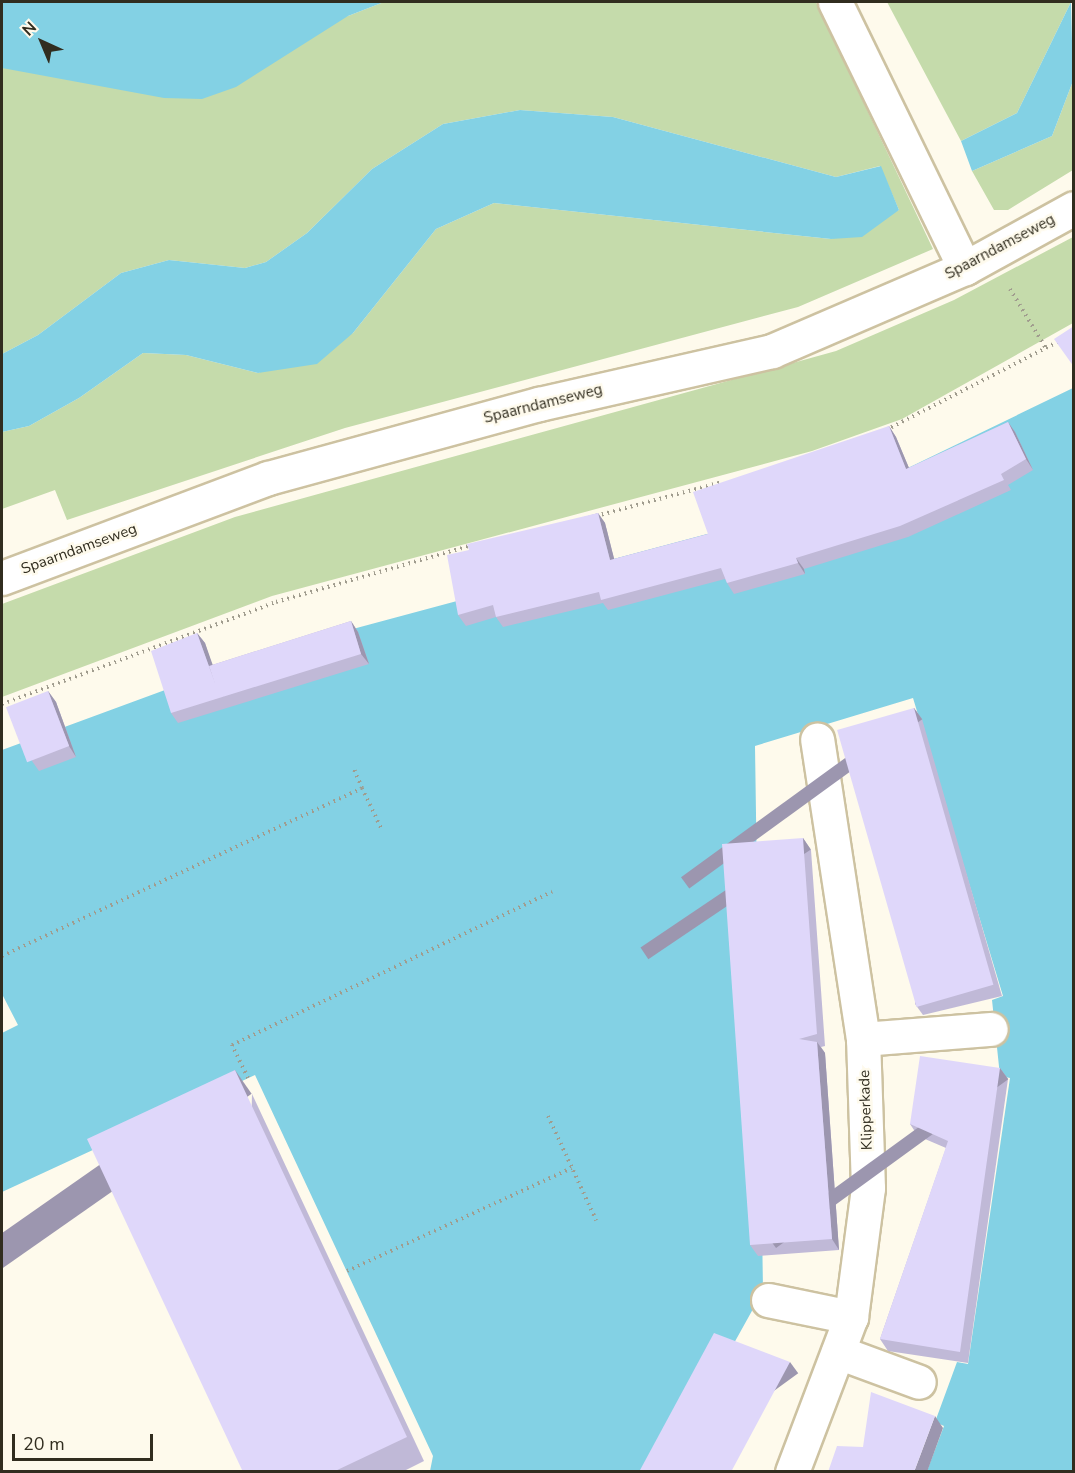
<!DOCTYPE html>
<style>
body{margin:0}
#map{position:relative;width:1075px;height:1473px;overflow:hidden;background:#fefaec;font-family:"Nunito Sans",sans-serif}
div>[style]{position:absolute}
.green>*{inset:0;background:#c5dbab}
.water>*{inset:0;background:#83d1e4}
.path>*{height:4px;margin-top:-2px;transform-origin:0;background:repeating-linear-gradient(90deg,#a09c8e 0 1.5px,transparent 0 6px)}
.roads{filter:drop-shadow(2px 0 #cdc2a1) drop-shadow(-2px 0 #cdc2a1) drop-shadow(0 2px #cdc2a1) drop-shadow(0 -2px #cdc2a1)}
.minor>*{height:33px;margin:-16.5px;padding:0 16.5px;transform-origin:16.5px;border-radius:16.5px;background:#fff}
.wall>*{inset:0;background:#c0b9d7}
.shaded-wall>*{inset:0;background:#9c96af;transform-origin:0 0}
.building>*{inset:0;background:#dfd7fa;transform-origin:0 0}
span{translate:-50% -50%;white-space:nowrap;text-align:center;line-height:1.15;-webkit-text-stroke:5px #fefaec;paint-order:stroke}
.street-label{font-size:15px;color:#312d1f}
.frame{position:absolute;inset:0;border:3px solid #312d1f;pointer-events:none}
.north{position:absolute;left:12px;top:12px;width:60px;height:60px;-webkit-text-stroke:4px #fefaec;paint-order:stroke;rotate:316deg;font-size:16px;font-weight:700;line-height:24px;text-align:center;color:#312d1f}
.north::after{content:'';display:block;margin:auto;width:21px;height:27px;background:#312d1f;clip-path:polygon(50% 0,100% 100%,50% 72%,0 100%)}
.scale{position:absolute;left:12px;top:1434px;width:141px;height:27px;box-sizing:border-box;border:3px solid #312d1f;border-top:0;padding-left:8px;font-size:18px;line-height:21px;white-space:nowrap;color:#312d1f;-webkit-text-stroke:4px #fefaec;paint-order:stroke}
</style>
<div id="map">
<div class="green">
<div style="clip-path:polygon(384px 2px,816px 2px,933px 249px,798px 307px,345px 428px,67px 520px,55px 490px,2px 509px,2px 432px,29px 426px,79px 398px,143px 353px,186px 355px,258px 373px,353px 333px,436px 229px,494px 203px,831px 239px,899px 210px,880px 166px,836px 177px,613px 117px,520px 110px,443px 124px,372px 169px,307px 233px,266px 262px,245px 268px,169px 260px,121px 273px,38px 335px,2px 354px,2px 68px,348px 16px)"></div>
<div style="clip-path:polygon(887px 2px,1071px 2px,1017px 113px,961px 141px)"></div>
<div style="clip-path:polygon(1073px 81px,1073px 170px,1008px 210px,994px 210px,972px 171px,1052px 136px)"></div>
<div style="clip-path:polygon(1073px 237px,1073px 323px,902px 419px,812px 451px,272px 596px,2px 697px,2px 604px,235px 517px,836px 351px,954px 300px)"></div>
</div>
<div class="water">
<div style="clip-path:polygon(2px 2px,384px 2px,348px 16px,236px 87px,202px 99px,164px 98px,2px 68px)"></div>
<div style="clip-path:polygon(1071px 2px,1073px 81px,1052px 136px,972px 171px,961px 141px,1017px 113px)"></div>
<div style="clip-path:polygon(520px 110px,613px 117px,836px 177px,881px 166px,899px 210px,862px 237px,831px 239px,494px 203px,436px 229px,353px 333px,317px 364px,258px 373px,186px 355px,143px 353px,79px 398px,29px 426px,2px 432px,2px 354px,38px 335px,121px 273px,169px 260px,245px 268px,266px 262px,307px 233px,372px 169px,443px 124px)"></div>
<div style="clip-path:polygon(1073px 388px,1073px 1471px,927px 1471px,944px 1426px,935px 1422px,957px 1362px,968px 1364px,1010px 1078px,1000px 1076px,992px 1000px,1003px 996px,913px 698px,755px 746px,763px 1291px,663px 1471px,430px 1471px,433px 1456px,255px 1075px,2px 1192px,2px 1033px,18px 1025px,2px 994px,2px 750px,271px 651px,852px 495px)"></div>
</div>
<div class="path">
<div style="left:1010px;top:289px;width:71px;rotate:58.8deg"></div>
<div style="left:886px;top:430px;width:197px;rotate:-27.2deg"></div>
<div style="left:596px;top:516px;width:131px;rotate:-15.1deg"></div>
<div style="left:2px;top:704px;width:292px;rotate:-20.4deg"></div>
<div style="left:276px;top:602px;width:204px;rotate:-16.2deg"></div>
<div style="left:362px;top:788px;width:44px;rotate:64.6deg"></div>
<div style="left:2px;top:956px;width:397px;rotate:-25deg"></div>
<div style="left:362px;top:788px;width:21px;rotate:-113deg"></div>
<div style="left:248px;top:1078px;width:37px;rotate:-116deg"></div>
<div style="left:232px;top:1045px;width:355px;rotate:-25.6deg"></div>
<div style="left:548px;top:1116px;width:115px;rotate:65.2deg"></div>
<div style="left:347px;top:1271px;width:247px;rotate:-24.6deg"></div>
</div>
<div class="roads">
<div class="minor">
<div style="left:835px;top:2px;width:296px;rotate:64deg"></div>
<div style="left:2px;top:578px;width:284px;rotate:-20.6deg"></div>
<div style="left:268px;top:478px;width:281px;rotate:-15.3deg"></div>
<div style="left:539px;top:404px;width:239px;rotate:-12.8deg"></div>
<div style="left:772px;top:351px;width:210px;rotate:-23.3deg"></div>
<div style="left:965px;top:268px;width:124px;rotate:-28.8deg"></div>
<div style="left:863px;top:1039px;width:128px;rotate:-4.5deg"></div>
<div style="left:768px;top:1300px;width:85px;rotate:11.6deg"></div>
<div style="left:838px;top:1352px;width:86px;rotate:20.3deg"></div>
<div style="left:792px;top:1472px;width:166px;rotate:-69.2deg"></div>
<div style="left:851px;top:1317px;width:130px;rotate:-82.5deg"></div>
<div style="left:868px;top:1188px;width:149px;rotate:-91.9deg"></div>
<div style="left:863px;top:1039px;width:303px;rotate:-98.7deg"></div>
</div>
</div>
<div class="wall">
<div style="clip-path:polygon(1008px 422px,1015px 432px,1033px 470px,1008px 485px,1011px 490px,908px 537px,804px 569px,805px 574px,734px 594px,727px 583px,725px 579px,608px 610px,603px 603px,503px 627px,496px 617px,466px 626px,458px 615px,469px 550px,598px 513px,605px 523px,614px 559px,708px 534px,889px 426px,896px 437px,909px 468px)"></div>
<div style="clip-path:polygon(351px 621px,358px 632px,369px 664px,178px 723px,171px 713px,197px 633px,205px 643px,212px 665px)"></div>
<div style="clip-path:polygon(48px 691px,56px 702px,76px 757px,39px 771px,32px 761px)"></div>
<div style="clip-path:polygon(914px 708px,922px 719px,1002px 996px,923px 1015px,915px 1004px)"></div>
<div style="clip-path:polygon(803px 838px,811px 850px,825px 1046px,821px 1047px,825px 1053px,839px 1250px,758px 1256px,750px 1245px)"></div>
<div style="clip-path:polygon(1000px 1068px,1008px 1079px,968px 1363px,888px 1351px,880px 1339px,946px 1148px,918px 1136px,910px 1124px)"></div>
<div style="clip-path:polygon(252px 1094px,424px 1461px,402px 1472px,243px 1472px)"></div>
</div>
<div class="shaded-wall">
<div style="clip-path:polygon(1008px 422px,1015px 432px,1033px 470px,1026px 459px)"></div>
<div style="clip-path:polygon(889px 426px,896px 437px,914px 480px,906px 469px)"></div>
<div style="clip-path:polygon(598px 513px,605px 523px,617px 570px,610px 560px)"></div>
<div style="clip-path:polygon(796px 558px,804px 569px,805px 574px,798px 563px)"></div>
<div style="clip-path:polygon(351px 621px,358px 632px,369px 664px,361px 654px)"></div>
<div style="clip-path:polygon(197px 633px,205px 643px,224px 697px,216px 686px)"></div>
<div style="clip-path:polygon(48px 691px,56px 702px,76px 757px,69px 746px)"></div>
<div style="left:914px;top:708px;width:14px;height:288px;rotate:54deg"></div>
<div style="left:803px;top:838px;width:14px;height:196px;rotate:56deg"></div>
<div style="clip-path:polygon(817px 1042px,825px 1053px,839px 1250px,832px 1239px)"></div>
<div style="left:1000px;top:1068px;width:14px;height:287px;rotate:54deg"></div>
<div style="left:235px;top:1070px;width:29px;height:405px;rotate:55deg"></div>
<div style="left:790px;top:1362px;width:14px;height:125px;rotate:54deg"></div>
<div style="clip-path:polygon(935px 1416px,943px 1428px,927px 1472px,914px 1472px)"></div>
</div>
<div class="building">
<div style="clip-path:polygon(1074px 326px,1074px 367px,1054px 339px)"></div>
<div style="clip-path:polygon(1008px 422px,1026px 459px,1001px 474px,1004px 480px,900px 526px,796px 558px,798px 563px,727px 583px,721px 568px,601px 600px,599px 592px,496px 617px,493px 605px,458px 615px,447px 555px,469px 550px,467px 544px,598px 513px,610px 560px,708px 534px,693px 492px,889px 426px,906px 469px)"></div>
<div style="clip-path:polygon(351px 621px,361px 654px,171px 713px,151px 651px,197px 633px,216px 686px,209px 666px)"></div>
<div style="left:48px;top:691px;width:59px;height:45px;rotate:69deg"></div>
<div style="left:914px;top:708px;width:288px;height:80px;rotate:74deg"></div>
<div style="clip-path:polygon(803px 838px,817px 1034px,799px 1039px,817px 1042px,832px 1239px,750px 1245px,722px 844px)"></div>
<div style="clip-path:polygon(920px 1056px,1000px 1068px,960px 1352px,880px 1339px,948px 1141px,910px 1124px)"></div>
<div style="clip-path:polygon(235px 1070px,407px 1437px,333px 1472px,243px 1472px,87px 1139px)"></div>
<div style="clip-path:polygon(714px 1333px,790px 1362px,731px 1472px,639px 1472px)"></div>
<div style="clip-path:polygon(871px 1392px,935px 1416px,914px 1472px,828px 1472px,837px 1446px,863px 1447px)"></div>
</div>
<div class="street-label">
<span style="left:1000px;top:247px;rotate:-28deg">Spaarndamseweg</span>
<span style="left:543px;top:404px;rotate:-14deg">Spaarndamseweg</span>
<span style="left:79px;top:549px;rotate:-20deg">Spaarndamseweg</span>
<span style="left:866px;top:1110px;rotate:-92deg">Klipperkade</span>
</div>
<div class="frame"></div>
<div class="north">N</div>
<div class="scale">20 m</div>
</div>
